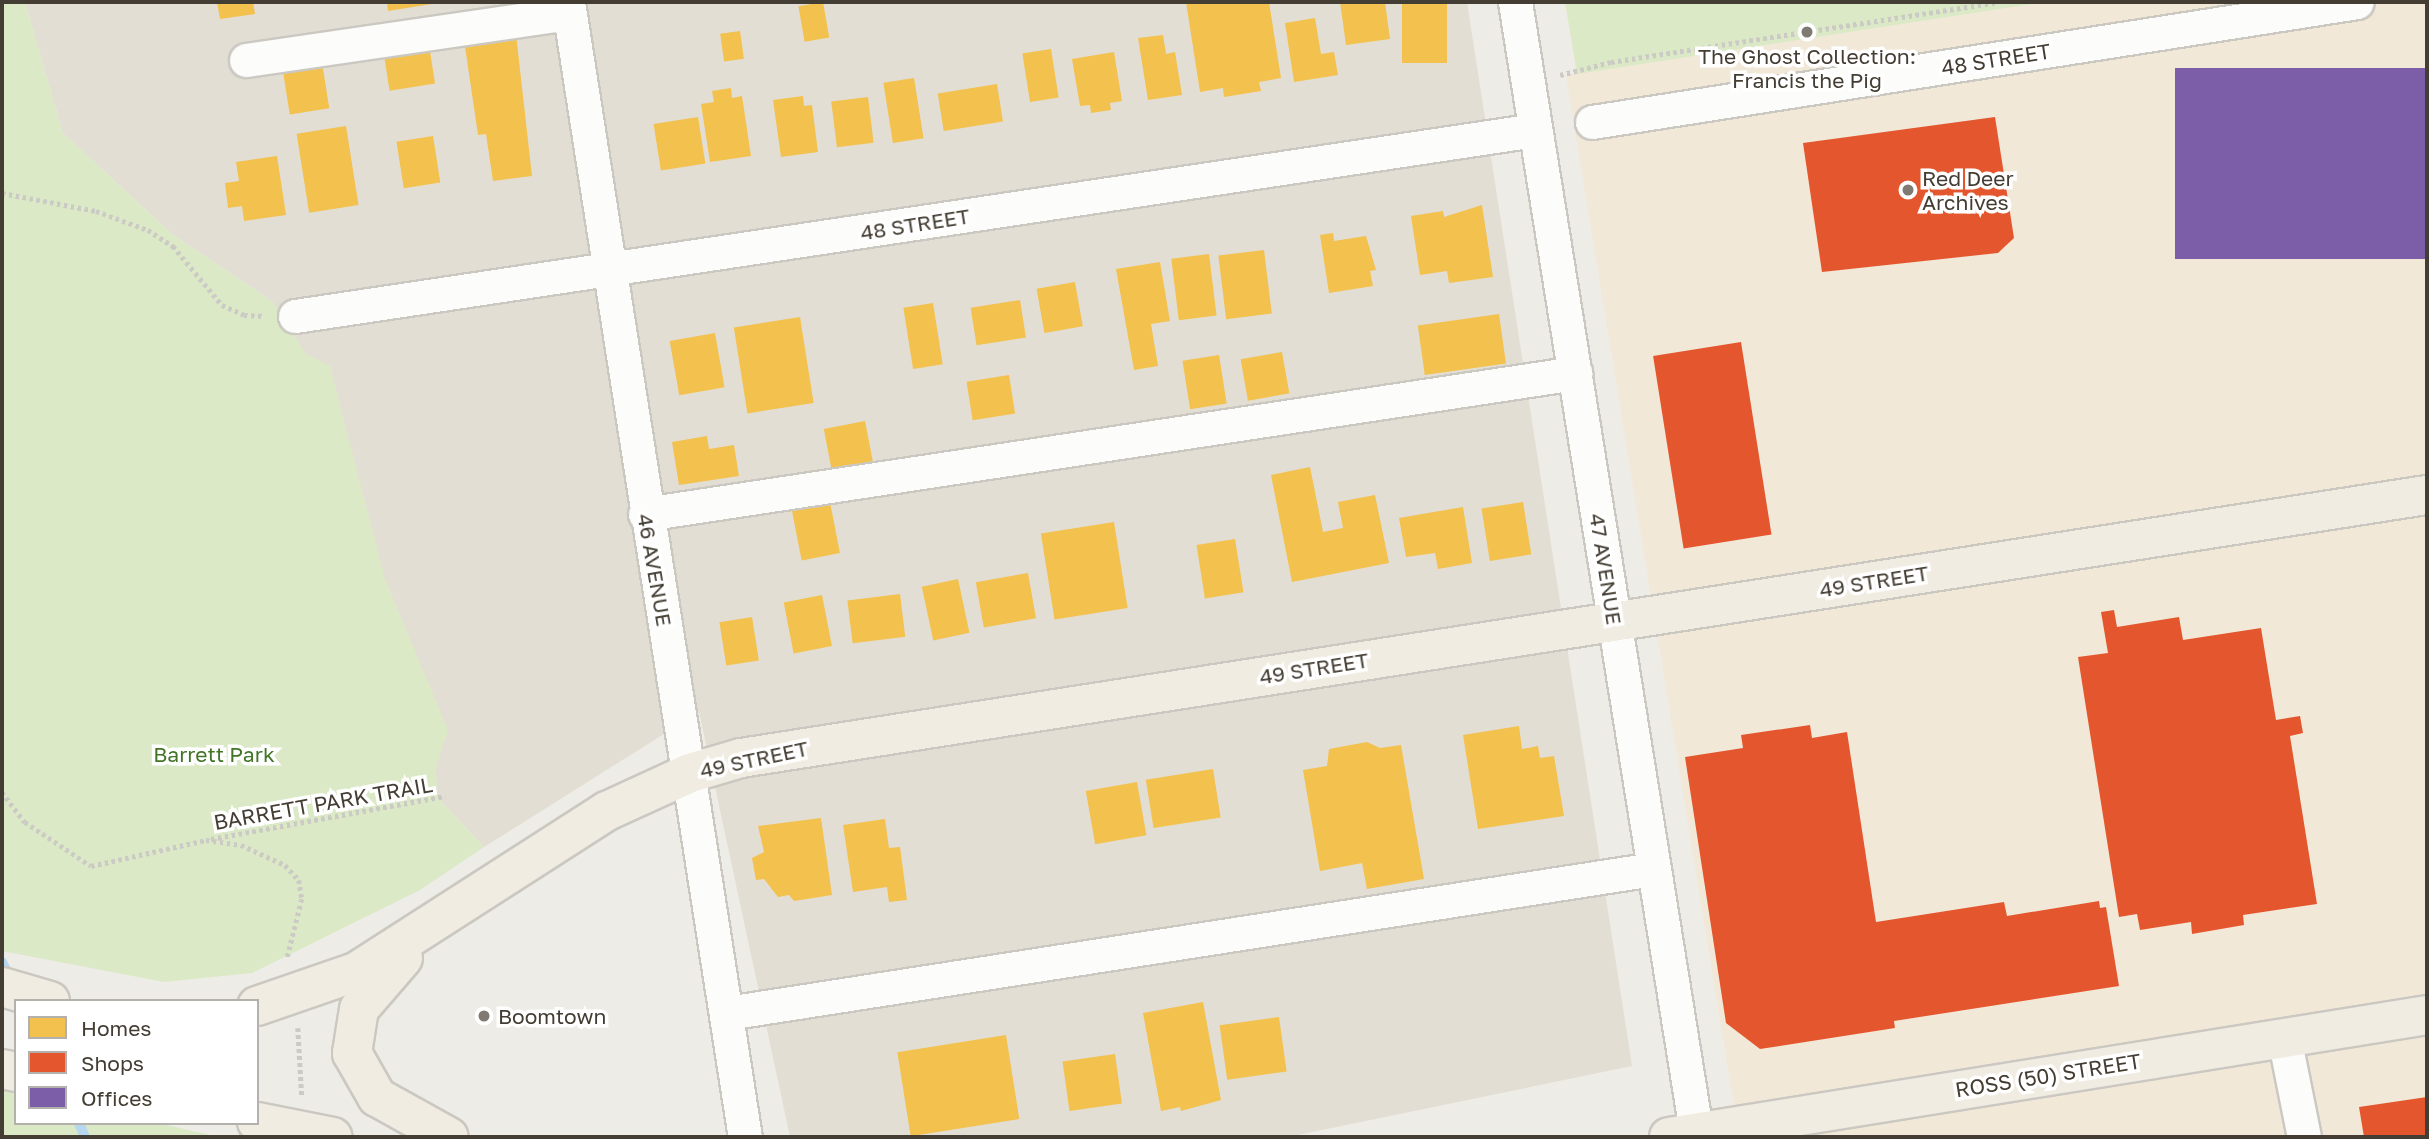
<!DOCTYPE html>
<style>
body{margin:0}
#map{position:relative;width:2429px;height:1139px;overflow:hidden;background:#eeece6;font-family:"Golos Text",sans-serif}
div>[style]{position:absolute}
.residential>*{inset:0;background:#e3ded3}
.commercial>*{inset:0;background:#f2e8d8}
.green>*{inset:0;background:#dbe9c6}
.homes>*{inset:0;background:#f2c14e;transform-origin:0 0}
.shops>*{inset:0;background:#e4572e;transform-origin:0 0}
.offices>*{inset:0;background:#7b5ea7;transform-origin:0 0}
.stream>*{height:10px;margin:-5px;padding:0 5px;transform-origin:5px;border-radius:5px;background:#b6d7ed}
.path>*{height:4.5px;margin-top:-2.25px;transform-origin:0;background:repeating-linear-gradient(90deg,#cccac5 0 3.5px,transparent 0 7px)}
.roads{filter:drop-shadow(2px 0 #cbc8c2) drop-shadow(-2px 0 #cbc8c2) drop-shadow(0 2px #cbc8c2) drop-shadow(0 -2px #cbc8c2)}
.minor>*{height:33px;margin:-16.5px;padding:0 16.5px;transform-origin:16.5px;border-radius:16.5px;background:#fcfcfb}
.major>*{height:38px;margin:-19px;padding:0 19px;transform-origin:19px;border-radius:19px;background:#f0ece2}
.dots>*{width:19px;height:19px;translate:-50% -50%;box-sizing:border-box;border:4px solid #fff;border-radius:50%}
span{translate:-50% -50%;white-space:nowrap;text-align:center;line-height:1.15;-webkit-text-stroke:7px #fff;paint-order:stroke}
.poi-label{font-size:21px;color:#433d33}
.left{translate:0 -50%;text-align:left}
.street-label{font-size:21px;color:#433d33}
.park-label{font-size:21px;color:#447527}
.frame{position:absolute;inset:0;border:4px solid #433d33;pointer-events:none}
.legend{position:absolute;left:14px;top:999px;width:245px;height:126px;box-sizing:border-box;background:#fff;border:2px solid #b4b1ad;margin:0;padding:9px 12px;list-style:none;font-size:21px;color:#433d33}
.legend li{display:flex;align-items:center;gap:14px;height:35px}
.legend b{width:35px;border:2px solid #b4b1ad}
</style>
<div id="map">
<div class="residential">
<div style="clip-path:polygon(25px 2px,1467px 2px,1632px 1066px,1288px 1137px,790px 1137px,699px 712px,484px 847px,437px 797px,434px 732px,273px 302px,172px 234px,63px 133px)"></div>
</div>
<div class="commercial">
<div style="clip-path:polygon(2045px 2px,2427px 2px,2427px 1137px,1739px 1137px,1566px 75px)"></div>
</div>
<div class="green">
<div style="clip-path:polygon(2px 2px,25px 2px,63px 133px,172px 234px,273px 302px,306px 354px,330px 366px,385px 579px,448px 730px,436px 767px,437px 797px,484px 847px,420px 890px,252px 973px,164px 982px,2px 951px)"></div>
<div style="clip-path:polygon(1565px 2px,2045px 2px,1577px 74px)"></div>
<div style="clip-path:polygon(2px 1087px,16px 1090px,16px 1123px,158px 1123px,219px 1137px,2px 1137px)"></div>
</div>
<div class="homes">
<div style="clip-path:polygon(217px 2px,253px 2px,255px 14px,220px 19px)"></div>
<div style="clip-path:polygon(387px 2px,438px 2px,438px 3px,388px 11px)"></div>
<div style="left:823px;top:2px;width:36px;height:25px;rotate:80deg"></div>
<div style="clip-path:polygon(1186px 2px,1269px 2px,1281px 78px,1259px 82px,1261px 91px,1224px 97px,1223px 88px,1200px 92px)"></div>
<div style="clip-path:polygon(1340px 2px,1385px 2px,1390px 39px,1346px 45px)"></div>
<div style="left:1402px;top:2px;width:45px;height:61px"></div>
<div style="clip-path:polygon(1315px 18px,1321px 54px,1334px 52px,1338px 75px,1294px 82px,1285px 23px)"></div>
<div style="clip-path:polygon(515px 25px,532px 176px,493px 181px,486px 134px,478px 135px,463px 33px)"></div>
<div style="left:740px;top:31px;width:28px;height:20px;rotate:82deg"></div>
<div style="clip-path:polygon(1163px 35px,1166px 54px,1175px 52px,1182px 95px,1148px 100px,1138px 38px)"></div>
<div style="left:428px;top:39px;width:45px;height:46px;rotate:81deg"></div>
<div style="left:1051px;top:49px;width:49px;height:29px;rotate:81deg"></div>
<div style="clip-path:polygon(1114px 52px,1122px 101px,1110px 103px,1111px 110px,1091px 113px,1090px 105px,1080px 106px,1072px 59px)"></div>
<div style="left:321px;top:56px;width:53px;height:40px;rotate:81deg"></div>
<div style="left:914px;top:78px;width:61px;height:31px;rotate:81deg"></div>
<div style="left:997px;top:84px;width:38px;height:60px;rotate:81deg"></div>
<div style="clip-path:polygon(731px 88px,732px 98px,742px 96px,751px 156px,710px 162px,701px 104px,714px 102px,712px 91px)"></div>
<div style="clip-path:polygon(803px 96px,804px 106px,812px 105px,818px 152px,781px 157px,773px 100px)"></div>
<div style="left:868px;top:97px;width:46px;height:37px;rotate:83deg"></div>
<div style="left:698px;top:117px;width:47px;height:45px;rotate:81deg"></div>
<div style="left:346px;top:126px;width:80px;height:50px;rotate:81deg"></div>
<div style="left:433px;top:136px;width:47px;height:37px;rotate:81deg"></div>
<div style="clip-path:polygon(277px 156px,286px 215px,244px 221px,242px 206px,228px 208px,225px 183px,239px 181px,236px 162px)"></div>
<div style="clip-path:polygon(1482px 205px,1493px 277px,1449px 283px,1447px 271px,1420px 275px,1411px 216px,1443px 211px,1444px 217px)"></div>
<div style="clip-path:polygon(1333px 233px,1334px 241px,1366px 236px,1376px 270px,1370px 271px,1373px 286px,1329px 293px,1320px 235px)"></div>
<div style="left:1264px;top:250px;width:64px;height:46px;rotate:83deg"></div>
<div style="left:1209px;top:254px;width:62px;height:38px;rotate:83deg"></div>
<div style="clip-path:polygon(1160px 262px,1170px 321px,1151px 324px,1158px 366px,1134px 370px,1116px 269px)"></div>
<div style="left:1075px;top:282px;width:45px;height:39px;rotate:80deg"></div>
<div style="left:1020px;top:300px;width:38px;height:50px;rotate:81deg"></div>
<div style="left:933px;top:303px;width:62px;height:30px;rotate:81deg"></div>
<div style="left:1499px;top:314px;width:50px;height:82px;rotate:82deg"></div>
<div style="left:800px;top:317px;width:87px;height:67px;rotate:81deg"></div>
<div style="left:715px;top:333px;width:55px;height:46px;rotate:80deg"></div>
<div style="left:1282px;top:352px;width:42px;height:42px;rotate:80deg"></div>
<div style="left:1219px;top:355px;width:49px;height:37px;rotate:81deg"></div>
<div style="left:1009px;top:375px;width:39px;height:43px;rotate:81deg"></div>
<div style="left:865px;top:421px;width:47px;height:42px;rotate:79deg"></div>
<div style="clip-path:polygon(707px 436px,709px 449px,734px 445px,739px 476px,679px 485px,672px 442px)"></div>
<div style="clip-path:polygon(1310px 467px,1323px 532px,1343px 528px,1338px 502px,1375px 495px,1389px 563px,1292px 582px,1271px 475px)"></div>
<div style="left:830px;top:502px;width:52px;height:39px;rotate:79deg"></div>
<div style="left:1523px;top:502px;width:53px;height:42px;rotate:81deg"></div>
<div style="clip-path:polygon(1463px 507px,1472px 563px,1438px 569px,1435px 553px,1406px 557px,1399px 518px)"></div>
<div style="left:1114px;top:522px;width:87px;height:74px;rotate:81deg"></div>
<div style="left:1235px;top:539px;width:54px;height:39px;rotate:81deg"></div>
<div style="left:1028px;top:573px;width:46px;height:53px;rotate:80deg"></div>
<div style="left:958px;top:579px;width:55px;height:37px;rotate:78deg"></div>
<div style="left:900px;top:594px;width:43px;height:53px;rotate:83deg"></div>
<div style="left:822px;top:595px;width:52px;height:39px;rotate:79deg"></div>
<div style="left:752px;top:617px;width:44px;height:33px;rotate:81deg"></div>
<div style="clip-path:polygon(1519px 726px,1522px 749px,1538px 746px,1540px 758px,1554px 756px,1564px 816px,1478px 829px,1463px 735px)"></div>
<div style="clip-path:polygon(1367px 742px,1380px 748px,1401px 745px,1424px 879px,1367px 889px,1362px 863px,1320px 871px,1303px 770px,1327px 766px,1329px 749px)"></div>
<div style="left:1213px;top:769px;width:49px;height:68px;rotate:81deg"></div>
<div style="left:1137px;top:782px;width:54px;height:52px;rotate:80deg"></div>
<div style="clip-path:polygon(821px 818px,832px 895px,794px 901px,789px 895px,778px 897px,764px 879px,756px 880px,752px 858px,764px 852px,758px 826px)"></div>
<div style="clip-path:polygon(885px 819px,889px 848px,900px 847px,907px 900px,889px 902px,887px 887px,853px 892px,843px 825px)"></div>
<div style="clip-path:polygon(1203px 1002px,1221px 1100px,1181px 1111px,1180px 1107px,1161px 1111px,1143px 1013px)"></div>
<div style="left:1279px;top:1017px;width:55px;height:60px;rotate:82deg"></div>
<div style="left:1006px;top:1035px;width:85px;height:110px;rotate:81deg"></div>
<div style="left:1115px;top:1054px;width:50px;height:53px;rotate:82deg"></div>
</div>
<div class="shops">
<div style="clip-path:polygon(1995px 117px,2014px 238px,1998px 253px,1822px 272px,1803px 143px)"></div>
<div style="left:1741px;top:342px;width:195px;height:89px;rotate:81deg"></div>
<div style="clip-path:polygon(2114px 610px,2117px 627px,2179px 617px,2183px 640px,2261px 628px,2276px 720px,2300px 716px,2303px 733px,2290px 736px,2317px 904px,2243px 915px,2244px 925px,2192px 934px,2191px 922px,2140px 930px,2137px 914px,2119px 917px,2078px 657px,2108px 653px,2101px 612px)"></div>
<div style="clip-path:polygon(1810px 725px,1812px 738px,1847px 732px,1876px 922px,2004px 902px,2007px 916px,2099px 901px,2100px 908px,2106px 907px,2119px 986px,1894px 1021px,1895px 1028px,1760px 1049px,1726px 1023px,1685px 757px,1743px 748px,1741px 735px)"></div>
<div style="clip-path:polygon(2427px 1097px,2427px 1137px,2364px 1137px,2359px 1107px)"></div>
</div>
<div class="offices">
<div style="left:2427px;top:68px;width:191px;height:252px;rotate:90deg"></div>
</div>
<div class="stream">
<div style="left:2px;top:962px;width:20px;rotate:63deg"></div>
<div style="left:79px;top:1123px;width:15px;rotate:67deg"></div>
</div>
<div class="path">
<div style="left:1560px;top:75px;width:53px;rotate:-14.3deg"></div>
<div style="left:1611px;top:62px;width:391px;rotate:-8.8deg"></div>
<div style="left:2px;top:193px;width:96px;rotate:10.8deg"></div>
<div style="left:96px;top:211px;width:55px;rotate:20.1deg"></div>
<div style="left:148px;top:230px;width:30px;rotate:33deg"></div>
<div style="left:173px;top:246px;width:77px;rotate:50.3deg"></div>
<div style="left:222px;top:305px;width:24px;rotate:24deg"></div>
<div style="left:244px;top:315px;width:21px;rotate:3deg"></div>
<div style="left:2px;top:792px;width:38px;rotate:53deg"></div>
<div style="left:25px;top:822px;width:79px;rotate:33.7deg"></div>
<div style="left:91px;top:866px;width:118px;rotate:-12.7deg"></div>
<div style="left:206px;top:840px;width:35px;rotate:8deg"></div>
<div style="left:241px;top:845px;width:48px;rotate:24.4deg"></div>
<div style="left:285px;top:865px;width:21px;rotate:47deg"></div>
<div style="left:299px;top:880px;width:19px;rotate:81deg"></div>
<div style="left:302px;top:899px;width:62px;rotate:104deg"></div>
<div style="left:211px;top:839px;width:238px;rotate:-10.4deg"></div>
<div style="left:298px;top:1028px;width:69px;rotate:86.7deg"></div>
</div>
<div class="roads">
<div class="minor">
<div style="left:568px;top:2px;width:1149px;rotate:81.14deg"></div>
<div style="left:1515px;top:2px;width:1149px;rotate:80.89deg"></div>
<div style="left:246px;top:60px;width:326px;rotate:-8.3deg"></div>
<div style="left:1592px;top:122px;width:774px;rotate:-8.91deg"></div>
<div style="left:295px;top:316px;width:1254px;rotate:-8.53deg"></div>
<div style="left:645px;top:514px;width:941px;rotate:-8.62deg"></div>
<div style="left:727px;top:1013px;width:937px;rotate:-8.84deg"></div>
<div style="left:2284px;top:1037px;width:102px;rotate:78.7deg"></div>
</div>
<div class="major">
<div style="left:403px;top:958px;width:67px;rotate:130.8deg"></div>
<div style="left:359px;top:1009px;width:45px;rotate:99deg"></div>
<div style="left:352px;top:1053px;width:51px;rotate:60.4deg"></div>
<div style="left:377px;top:1097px;width:82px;rotate:29.1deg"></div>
<div style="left:2px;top:987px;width:50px;rotate:16.3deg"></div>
<div style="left:257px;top:1006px;width:105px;rotate:-19deg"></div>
<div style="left:356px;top:972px;width:298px;rotate:-32.7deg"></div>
<div style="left:607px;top:811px;width:91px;rotate:-24.6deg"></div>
<div style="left:690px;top:773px;width:53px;rotate:-16.4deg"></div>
<div style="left:741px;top:758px;width:1706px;rotate:-8.87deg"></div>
<div style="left:2px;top:1069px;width:14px;rotate:12deg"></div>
<div style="left:257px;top:1122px;width:77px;rotate:11.2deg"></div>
<div style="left:1669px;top:1137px;width:768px;rotate:-9.14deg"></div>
</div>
</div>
<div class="dots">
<div style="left:1807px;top:32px;background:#7f7a72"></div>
<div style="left:1908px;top:190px;background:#7f7a72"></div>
<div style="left:484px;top:1016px;background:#7f7a72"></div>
</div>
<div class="poi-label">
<span style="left:1807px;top:68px">The Ghost Collection:<br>Francis the Pig</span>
<span class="left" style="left:1922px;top:190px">Red Deer<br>Archives</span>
<span class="left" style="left:498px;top:1016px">Boomtown</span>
</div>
<div class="street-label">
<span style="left:1996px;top:59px;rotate:-9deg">48 STREET</span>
<span style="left:915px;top:224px;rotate:-9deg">48 STREET</span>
<span style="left:1606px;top:569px;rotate:81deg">47 AVENUE</span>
<span style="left:655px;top:570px;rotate:80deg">46 AVENUE</span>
<span style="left:1874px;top:581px;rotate:-9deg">49 STREET</span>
<span style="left:1314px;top:668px;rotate:-9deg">49 STREET</span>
<span style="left:754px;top:759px;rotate:-12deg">49 STREET</span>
<span style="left:323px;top:803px;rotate:-10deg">BARRETT PARK TRAIL</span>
<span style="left:2048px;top:1075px;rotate:-9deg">ROSS (50) STREET</span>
</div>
<div class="park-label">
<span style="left:214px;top:754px">Barrett Park</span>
</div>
<div class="frame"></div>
<ul class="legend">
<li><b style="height:19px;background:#f2c14e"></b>Homes</li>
<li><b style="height:19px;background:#e4572e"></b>Shops</li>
<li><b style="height:19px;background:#7b5ea7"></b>Offices</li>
</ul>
</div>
